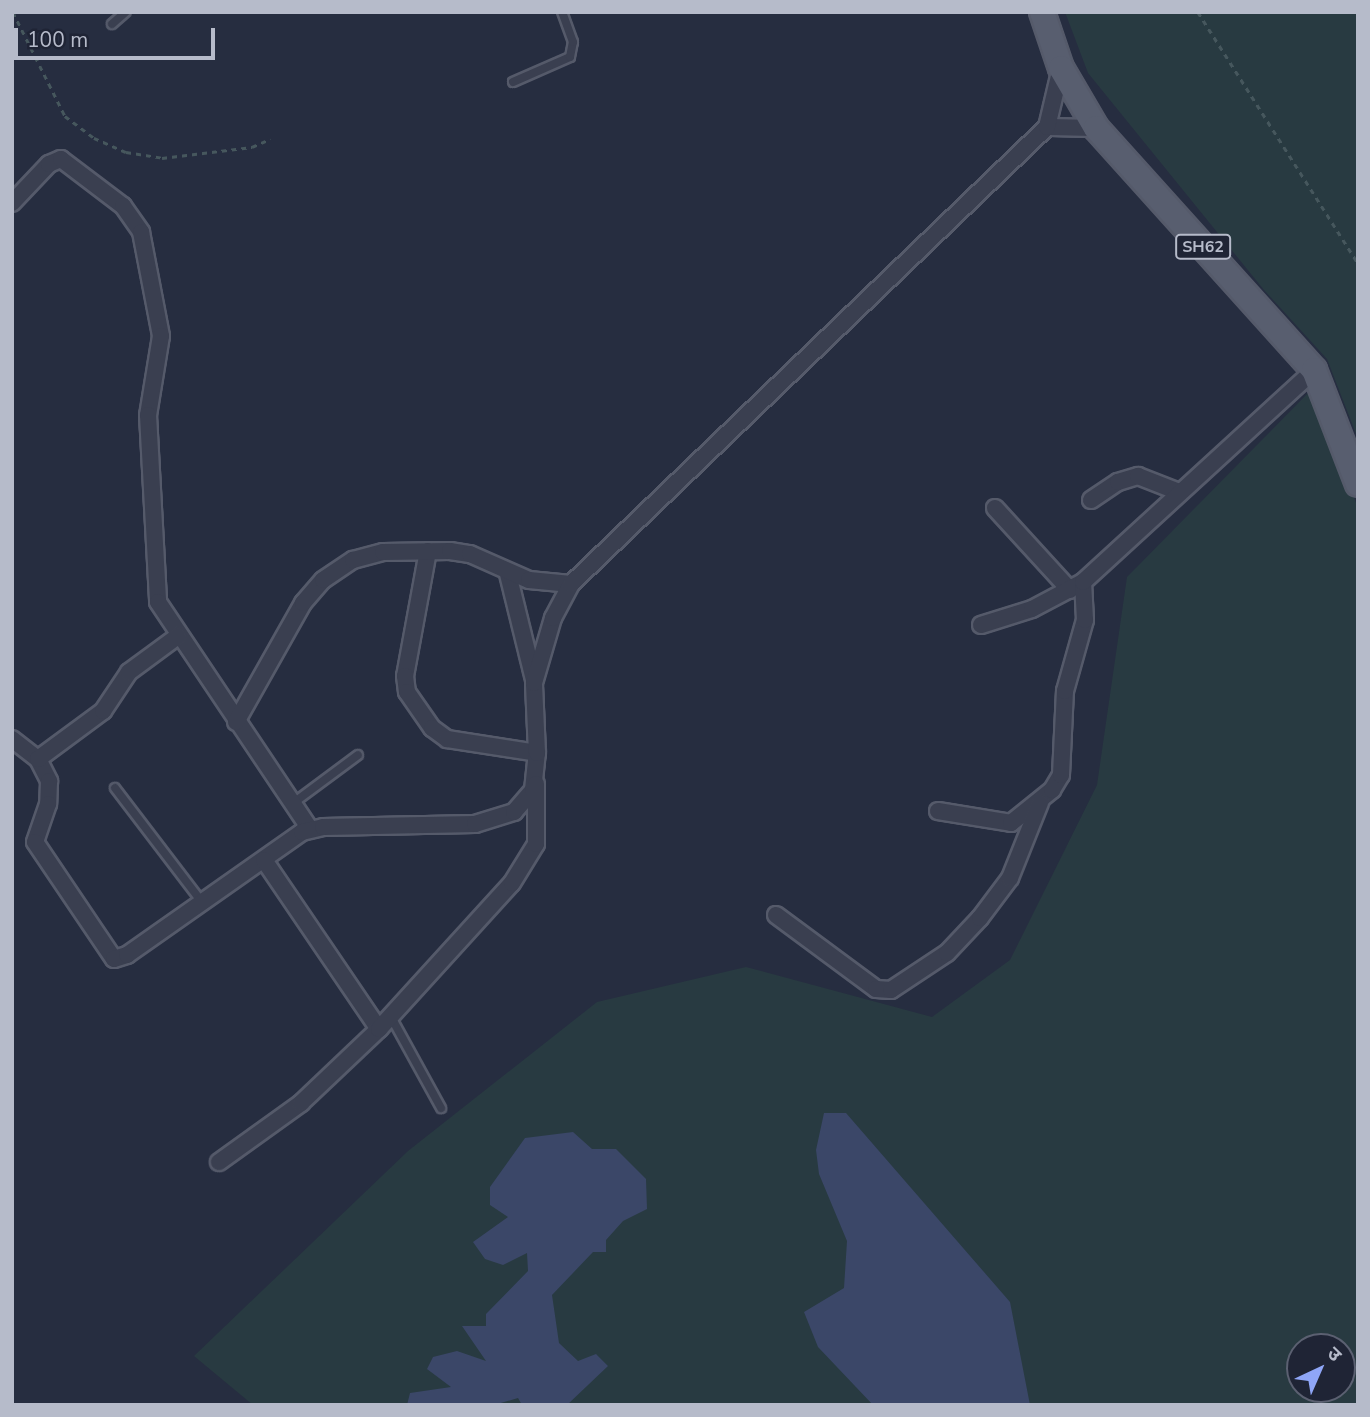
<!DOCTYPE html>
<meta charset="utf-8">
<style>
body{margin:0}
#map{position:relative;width:1370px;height:1417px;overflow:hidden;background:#262d40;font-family:"Nunito Sans","Noto Sans Devanagari",sans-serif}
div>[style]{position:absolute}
.green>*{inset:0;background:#283a41}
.water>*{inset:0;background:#3b4768}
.path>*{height:2.5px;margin-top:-1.25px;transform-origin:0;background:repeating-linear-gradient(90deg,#46575d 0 5px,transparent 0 10px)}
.roads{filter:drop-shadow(2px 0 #555a6a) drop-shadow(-2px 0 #555a6a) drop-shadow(0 2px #555a6a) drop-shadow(0 -2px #555a6a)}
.service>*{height:8px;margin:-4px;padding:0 4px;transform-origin:4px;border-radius:4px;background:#3a3f50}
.minor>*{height:16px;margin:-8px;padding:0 8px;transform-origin:8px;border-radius:8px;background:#3a3f50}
.primary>*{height:24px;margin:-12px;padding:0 12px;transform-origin:12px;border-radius:12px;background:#585e6f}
span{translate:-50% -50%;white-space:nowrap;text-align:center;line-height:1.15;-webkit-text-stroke:5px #1f2435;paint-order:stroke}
.shield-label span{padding:2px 5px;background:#1f2435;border:2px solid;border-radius:5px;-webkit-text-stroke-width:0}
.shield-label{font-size:16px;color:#b6bbca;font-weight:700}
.frame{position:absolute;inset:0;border:14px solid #b6bbca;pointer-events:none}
.north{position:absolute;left:1286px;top:1333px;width:70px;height:70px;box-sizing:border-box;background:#1f2435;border:2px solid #5b6071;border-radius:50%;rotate:44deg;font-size:19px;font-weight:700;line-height:28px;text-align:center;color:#b6bbca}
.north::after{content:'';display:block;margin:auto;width:24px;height:32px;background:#8fa6f7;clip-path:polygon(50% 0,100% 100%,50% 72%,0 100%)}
.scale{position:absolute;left:14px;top:28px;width:201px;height:32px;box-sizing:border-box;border:4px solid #b6bbca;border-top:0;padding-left:9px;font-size:21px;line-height:24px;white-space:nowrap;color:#b6bbca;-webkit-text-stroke:5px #1f2435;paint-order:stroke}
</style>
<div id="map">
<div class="green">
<div style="clip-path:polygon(1065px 12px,1358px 12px,1358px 439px,1327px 359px,1264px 290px,1088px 73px)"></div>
<div style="clip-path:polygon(evenodd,1313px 388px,1358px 508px,1358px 1405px,253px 1405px,194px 1356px,408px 1151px,597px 1002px,746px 967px,932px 1017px,1010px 960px,1097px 785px,1127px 577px,1313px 388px,1300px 1347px,1342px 1347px,1342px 1389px,1300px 1389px,1300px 1347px)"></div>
</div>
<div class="water">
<div style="clip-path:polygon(824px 1113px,846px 1113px,1010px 1302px,1030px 1405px,873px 1405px,818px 1347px,804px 1312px,844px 1288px,847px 1241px,819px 1174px,816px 1150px)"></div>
<div style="clip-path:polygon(573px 1132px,592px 1149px,616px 1149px,646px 1179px,647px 1209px,623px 1221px,606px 1240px,606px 1252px,593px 1252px,552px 1295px,559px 1343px,578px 1361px,596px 1354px,608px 1366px,567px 1405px,522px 1405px,518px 1398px,494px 1405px,407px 1405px,410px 1393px,451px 1387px,427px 1369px,433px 1357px,457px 1351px,486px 1361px,462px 1326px,486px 1326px,486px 1314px,528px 1271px,527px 1253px,503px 1265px,485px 1259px,473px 1242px,508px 1217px,490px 1205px,490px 1187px,525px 1138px)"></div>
</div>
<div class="path">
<div style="left:13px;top:12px;width:116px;rotate:63.4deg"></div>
<div style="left:65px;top:116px;width:36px;rotate:37deg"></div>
<div style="left:94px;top:138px;width:35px;rotate:24deg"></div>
<div style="left:126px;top:152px;width:36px;rotate:9deg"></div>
<div style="left:162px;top:158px;width:91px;rotate:-7deg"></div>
<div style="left:252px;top:147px;width:20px;rotate:-24deg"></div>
<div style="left:1198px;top:12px;width:298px;rotate:57.5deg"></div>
</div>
<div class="roads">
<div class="service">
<div style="left:112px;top:24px;width:18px;rotate:-41deg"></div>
<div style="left:513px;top:82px;width:62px;rotate:-23.7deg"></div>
<div style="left:570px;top:57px;width:15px;rotate:-79deg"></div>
<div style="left:573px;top:42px;width:32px;rotate:-110deg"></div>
<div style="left:115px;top:788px;width:143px;rotate:52.7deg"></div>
<div style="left:292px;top:804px;width:82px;rotate:-36.6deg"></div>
<div style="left:391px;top:1017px;width:104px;rotate:61.2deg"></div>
</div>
<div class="minor">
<div style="left:1047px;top:127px;width:49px;rotate:1.2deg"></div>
<div style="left:12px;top:203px;width:54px;rotate:-46.5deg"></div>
<div style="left:49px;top:164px;width:13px;rotate:-23deg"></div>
<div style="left:61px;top:159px;width:78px;rotate:37.2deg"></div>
<div style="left:123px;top:206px;width:32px;rotate:55deg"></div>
<div style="left:141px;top:232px;width:106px;rotate:79.1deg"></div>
<div style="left:161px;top:336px;width:80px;rotate:99.3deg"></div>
<div style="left:148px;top:415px;width:187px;rotate:86.9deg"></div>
<div style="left:158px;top:602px;width:273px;rotate:56.2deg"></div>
<div style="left:1091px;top:500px;width:32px;rotate:-34deg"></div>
<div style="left:1118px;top:482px;width:21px;rotate:-17deg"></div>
<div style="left:1138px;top:476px;width:44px;rotate:21.3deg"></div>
<div style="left:995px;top:508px;width:111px;rotate:47.6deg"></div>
<div style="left:428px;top:551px;width:127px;rotate:100.4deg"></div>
<div style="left:405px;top:676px;width:16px;rotate:83deg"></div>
<div style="left:407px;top:692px;width:44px;rotate:55.2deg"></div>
<div style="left:432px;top:728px;width:19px;rotate:36deg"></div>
<div style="left:447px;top:739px;width:91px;rotate:8.8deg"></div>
<div style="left:508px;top:574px;width:109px;rotate:76.2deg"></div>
<div style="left:981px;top:625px;width:53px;rotate:-17.4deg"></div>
<div style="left:1032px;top:609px;width:58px;rotate:-27.9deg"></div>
<div style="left:236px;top:722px;width:137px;rotate:-60.6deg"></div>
<div style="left:303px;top:603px;width:30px;rotate:-49deg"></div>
<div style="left:323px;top:580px;width:36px;rotate:-34deg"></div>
<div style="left:353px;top:560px;width:31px;rotate:-15deg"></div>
<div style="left:383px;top:552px;width:67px;rotate:-0.9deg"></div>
<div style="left:450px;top:551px;width:20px;rotate:9deg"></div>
<div style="left:470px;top:554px;width:64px;rotate:23.8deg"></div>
<div style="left:529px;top:580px;width:42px;rotate:5.4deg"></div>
<div style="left:12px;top:739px;width:33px;rotate:38deg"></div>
<div style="left:38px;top:759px;width:25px;rotate:63deg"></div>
<div style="left:49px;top:781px;width:23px;rotate:92deg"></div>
<div style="left:48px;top:804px;width:40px;rotate:108.9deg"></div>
<div style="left:35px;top:842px;width:141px;rotate:56deg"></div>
<div style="left:114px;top:959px;width:14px;rotate:-17deg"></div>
<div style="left:127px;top:955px;width:214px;rotate:-35.1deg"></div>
<div style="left:302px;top:832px;width:22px;rotate:-13deg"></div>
<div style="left:323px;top:827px;width:152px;rotate:-1.1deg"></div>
<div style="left:475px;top:824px;width:41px;rotate:-17.1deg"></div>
<div style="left:514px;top:812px;width:29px;rotate:-49deg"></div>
<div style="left:533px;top:790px;width:37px;rotate:-84deg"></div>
<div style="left:537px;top:753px;width:70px;rotate:-92.5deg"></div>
<div style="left:534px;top:683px;width:68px;rotate:-73.7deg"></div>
<div style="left:553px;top:618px;width:38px;rotate:-62deg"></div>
<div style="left:571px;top:584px;width:660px;rotate:-43.83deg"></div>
<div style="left:1047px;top:127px;width:61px;rotate:-76.7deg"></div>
<div style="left:38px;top:759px;width:81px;rotate:-36.4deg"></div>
<div style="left:103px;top:711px;width:47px;rotate:-56.3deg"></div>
<div style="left:129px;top:672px;width:61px;rotate:-36.3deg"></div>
<div style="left:938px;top:811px;width:74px;rotate:9.3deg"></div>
<div style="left:1011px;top:823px;width:53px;rotate:-38.8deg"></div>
<div style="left:1052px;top:790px;width:17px;rotate:-59deg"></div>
<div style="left:1061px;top:775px;width:84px;rotate:-87.3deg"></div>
<div style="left:1065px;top:691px;width:74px;rotate:-74.3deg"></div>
<div style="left:1085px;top:620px;width:38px;rotate:-93deg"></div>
<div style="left:1083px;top:582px;width:314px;rotate:-42.5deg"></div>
<div style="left:264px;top:860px;width:204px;rotate:55.8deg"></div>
<div style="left:776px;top:915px;width:124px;rotate:36.5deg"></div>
<div style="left:876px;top:989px;width:15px;rotate:4deg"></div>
<div style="left:891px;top:990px;width:67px;rotate:-33.5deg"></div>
<div style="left:947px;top:953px;width:48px;rotate:-46.7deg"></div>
<div style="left:980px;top:918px;width:50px;rotate:-53.1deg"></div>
<div style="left:1010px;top:878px;width:81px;rotate:-68.2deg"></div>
<div style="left:219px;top:1162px;width:101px;rotate:-35.7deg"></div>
<div style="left:301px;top:1103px;width:108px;rotate:-43.5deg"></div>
<div style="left:379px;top:1029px;width:197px;rotate:-47.7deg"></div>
<div style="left:512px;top:883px;width:46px;rotate:-58.4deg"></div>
<div style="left:536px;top:844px;width:60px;rotate:-90deg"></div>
</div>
<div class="primary">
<div style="left:1042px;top:12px;width:59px;rotate:71.3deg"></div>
<div style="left:1061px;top:68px;width:69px;rotate:59.7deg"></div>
<div style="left:1096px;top:128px;width:326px;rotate:48deg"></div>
<div style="left:1314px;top:370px;width:122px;rotate:68.9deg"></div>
</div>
</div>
<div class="shield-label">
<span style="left:1203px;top:247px">SH62</span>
</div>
<div class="frame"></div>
<div class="north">उ</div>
<div class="scale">100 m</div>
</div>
